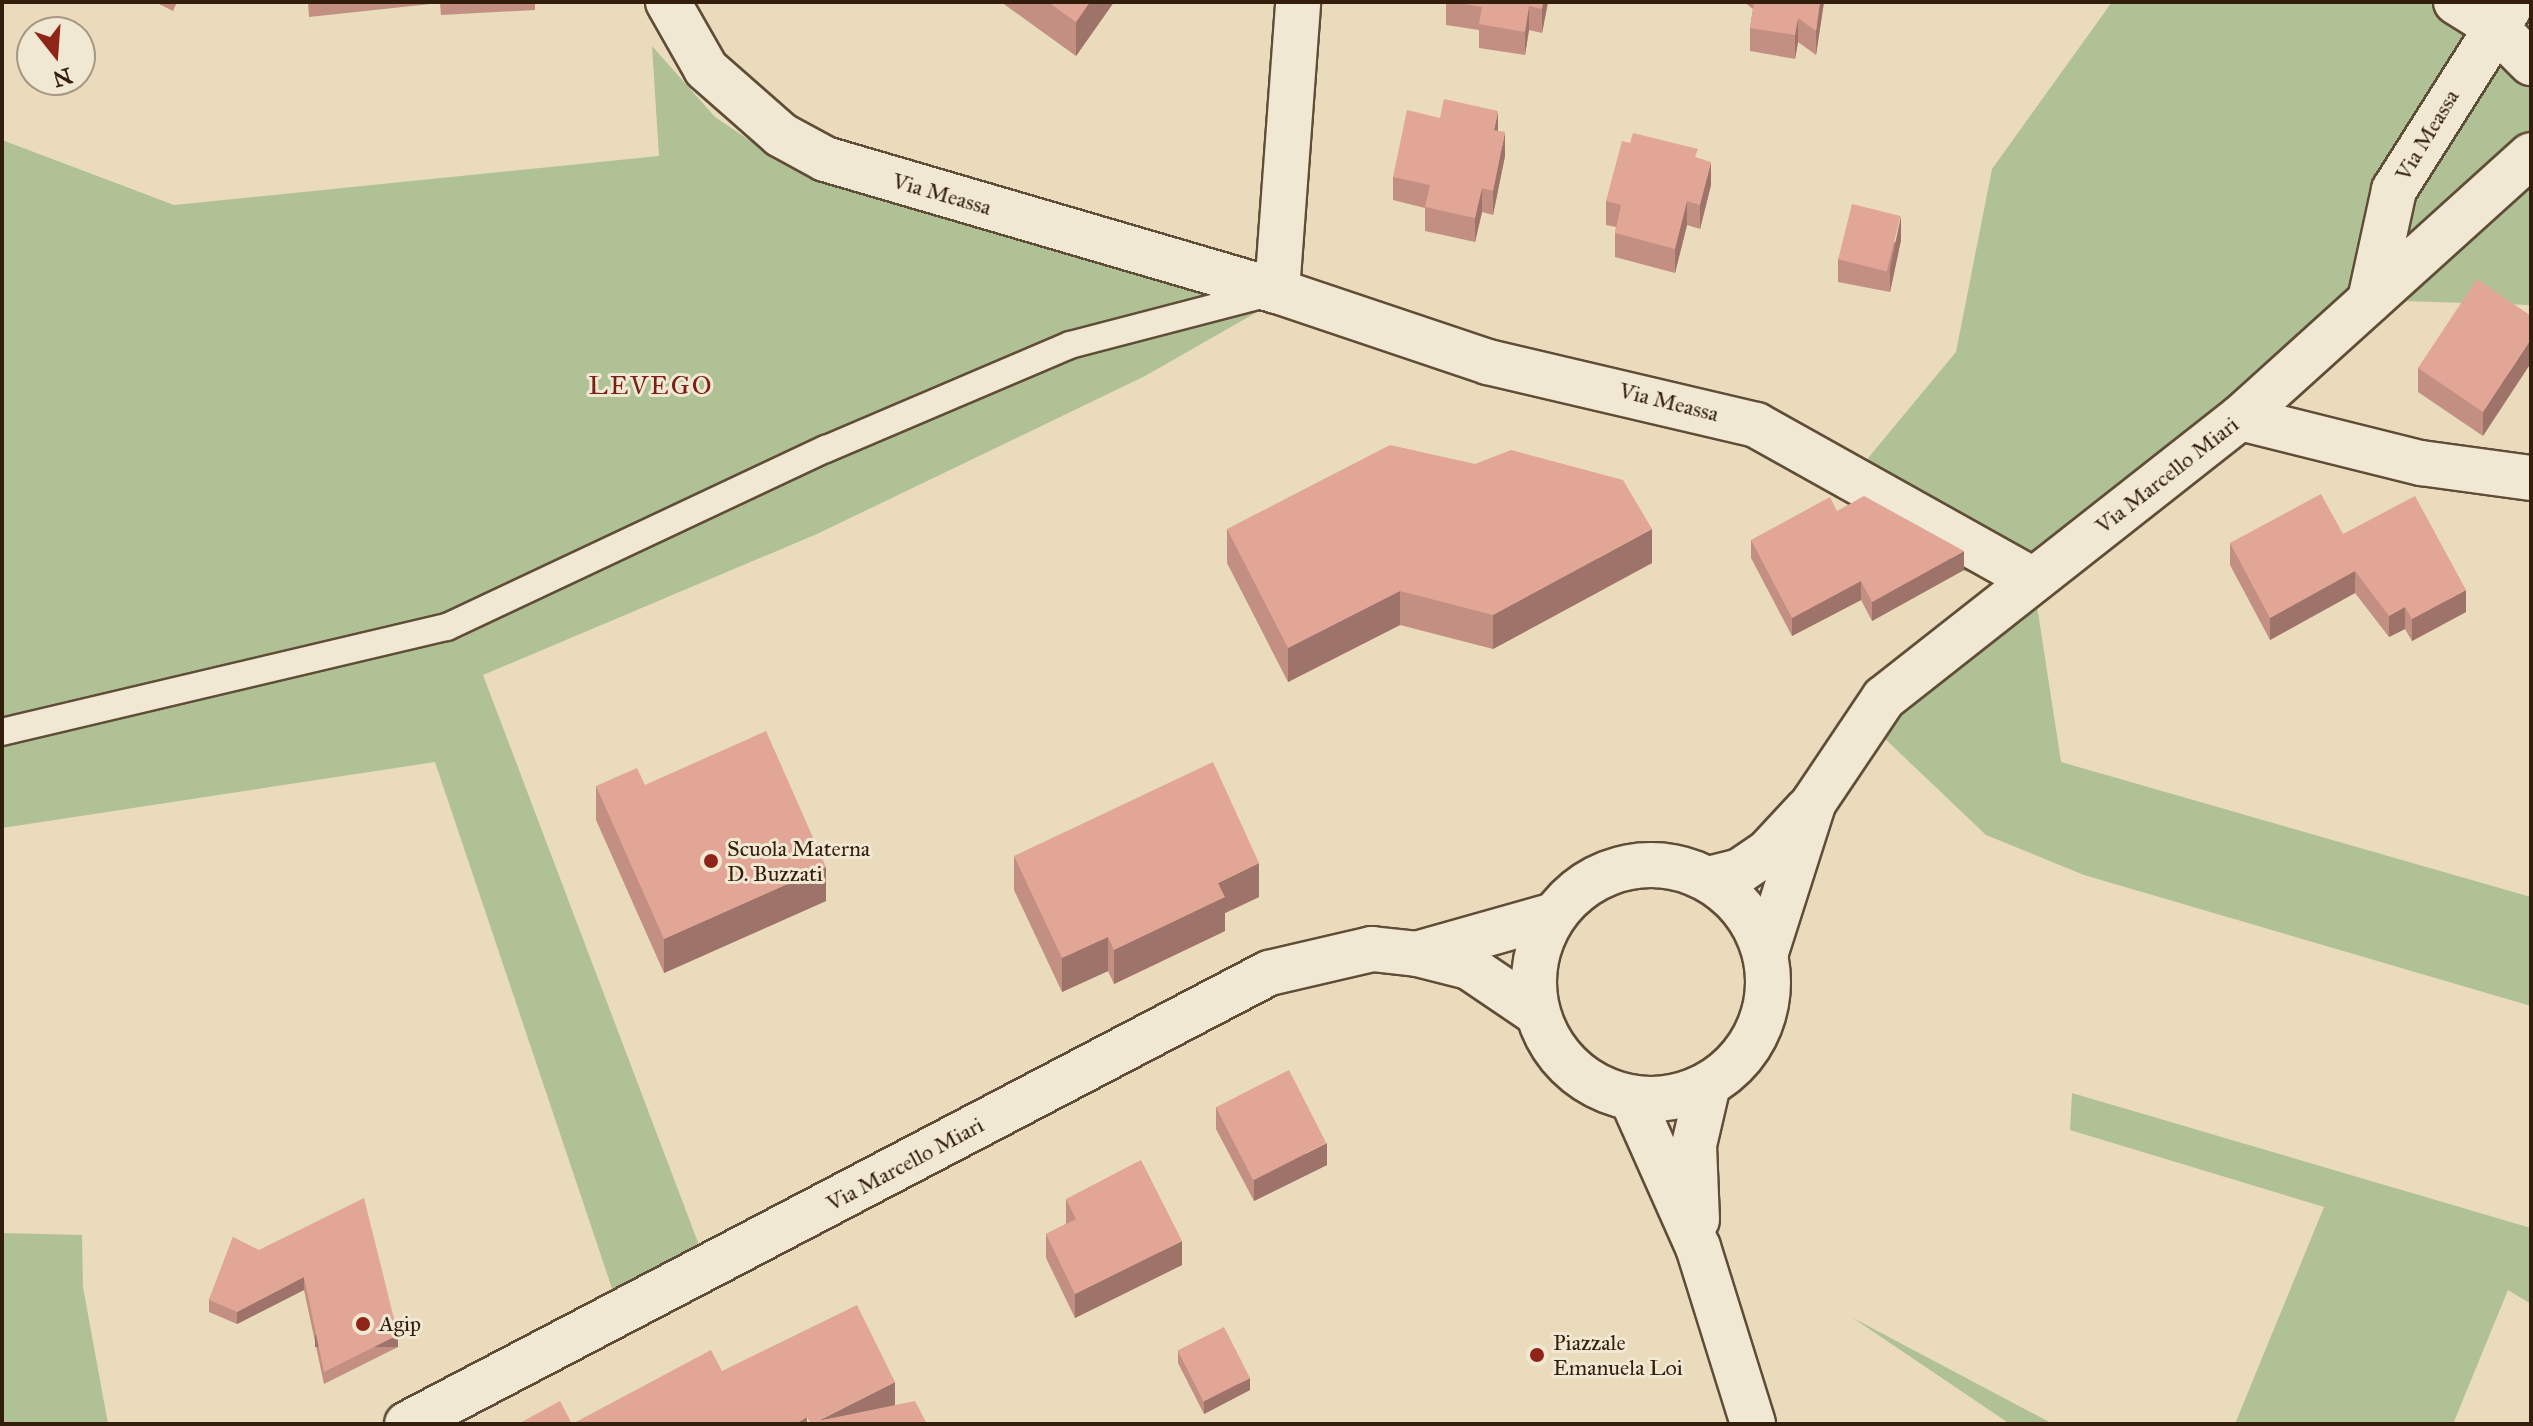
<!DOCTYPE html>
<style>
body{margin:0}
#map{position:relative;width:2533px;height:1426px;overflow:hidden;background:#e9dbbc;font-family:"IM FELL Great Primer",serif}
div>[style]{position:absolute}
.green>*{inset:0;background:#b0c196}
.roads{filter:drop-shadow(2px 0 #604d37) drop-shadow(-2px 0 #604d37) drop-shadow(0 2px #604d37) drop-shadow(0 -2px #604d37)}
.lane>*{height:26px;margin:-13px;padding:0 13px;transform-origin:13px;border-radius:13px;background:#f1e8d3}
.street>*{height:44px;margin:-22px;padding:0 22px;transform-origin:22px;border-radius:22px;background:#f1e8d3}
.secondary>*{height:44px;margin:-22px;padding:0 22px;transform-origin:22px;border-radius:22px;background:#f1e8d3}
.secondary>.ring{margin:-22px;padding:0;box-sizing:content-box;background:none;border:44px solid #f1e8d3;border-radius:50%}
.wall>*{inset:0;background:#c28f82}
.shaded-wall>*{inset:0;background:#9e746a;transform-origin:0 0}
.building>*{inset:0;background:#e2a697;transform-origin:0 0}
.dots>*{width:22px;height:22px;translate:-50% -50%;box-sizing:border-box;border:4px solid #f1e8d3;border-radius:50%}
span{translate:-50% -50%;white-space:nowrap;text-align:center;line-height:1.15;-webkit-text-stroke:6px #f1e8d3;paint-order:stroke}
.street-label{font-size:22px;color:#331e0b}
.poi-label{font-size:22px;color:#331e0b}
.left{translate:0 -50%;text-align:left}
.quarter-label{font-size:26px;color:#7a1f14;letter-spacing:2px}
.frame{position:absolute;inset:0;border:4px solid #331e0b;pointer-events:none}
.north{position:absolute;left:16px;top:16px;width:80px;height:80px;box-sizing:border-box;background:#f1e8d3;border:2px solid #a59783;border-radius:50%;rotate:163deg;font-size:22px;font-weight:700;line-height:32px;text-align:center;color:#331e0b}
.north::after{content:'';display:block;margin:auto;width:28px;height:36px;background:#8f2418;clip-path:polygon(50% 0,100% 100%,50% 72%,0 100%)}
</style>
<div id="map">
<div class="green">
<div style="clip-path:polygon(2112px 2px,2531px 2px,2531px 305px,2370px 300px,2033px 580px,2061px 762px,2531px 897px,2531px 1006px,2084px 875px,1986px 835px,1860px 715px,2032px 580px,1962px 571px,1849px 481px,1956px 352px,1992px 169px)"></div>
<div style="clip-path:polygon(652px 46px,715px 117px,788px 166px,888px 201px,1278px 300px,1145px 376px,817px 534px,483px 675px,713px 1282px,625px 1327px,435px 762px,2px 828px,2px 140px,174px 205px,659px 156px)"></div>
<div style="clip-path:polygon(2072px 1093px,2531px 1228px,2531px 1304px,2508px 1290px,2453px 1424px,2235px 1424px,2324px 1207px,2070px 1130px)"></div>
<div style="clip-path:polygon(2px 1233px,82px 1235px,83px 1287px,108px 1424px,2px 1424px)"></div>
<div style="clip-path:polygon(1853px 1318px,2053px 1424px,2010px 1424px)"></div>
</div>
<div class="roads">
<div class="lane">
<div style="left:2px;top:732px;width:457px;rotate:-13.3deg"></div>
<div style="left:447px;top:627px;width:419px;rotate:-25.2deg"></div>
<div style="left:826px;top:449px;width:265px;rotate:-23.1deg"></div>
<div style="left:1070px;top:345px;width:207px;rotate:-14.6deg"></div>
</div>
<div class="street">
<div style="left:668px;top:2px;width:77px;rotate:60.4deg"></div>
<div style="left:706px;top:69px;width:100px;rotate:41.3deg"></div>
<div style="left:781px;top:135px;width:50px;rotate:28.6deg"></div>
<div style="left:825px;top:159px;width:471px;rotate:16.3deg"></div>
<div style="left:1277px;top:291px;width:223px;rotate:18.6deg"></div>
<div style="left:1488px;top:362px;width:275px;rotate:13.2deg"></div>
<div style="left:1756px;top:425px;width:317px;rotate:29.2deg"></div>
<div style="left:2456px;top:2px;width:44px;rotate:31.9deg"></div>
<div style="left:2493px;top:25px;width:54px;rotate:45deg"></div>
<div style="left:1277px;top:291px;width:290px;rotate:-85.8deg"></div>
<div style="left:2240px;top:418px;width:187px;rotate:14deg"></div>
<div style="left:2421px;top:463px;width:111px;rotate:7.8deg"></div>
<div style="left:1632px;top:1099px;width:162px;rotate:66deg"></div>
<div style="left:1698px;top:1247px;width:185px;rotate:72.7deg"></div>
<div style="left:1697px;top:1220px;width:75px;rotate:-92.3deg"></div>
<div style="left:1694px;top:1145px;width:62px;rotate:-76.9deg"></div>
</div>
<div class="secondary">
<div style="left:2370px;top:300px;width:113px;rotate:-77.7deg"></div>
<div style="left:2394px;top:190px;width:222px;rotate:-57.7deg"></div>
<div class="ring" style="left:1534px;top:865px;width:190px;height:190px"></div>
<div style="left:1708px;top:879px;width:33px;rotate:-14deg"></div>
<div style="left:1740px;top:871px;width:32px;rotate:-34deg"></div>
<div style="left:1767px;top:853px;width:59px;rotate:-47.1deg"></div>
<div style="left:1766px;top:952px;width:157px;rotate:-72.3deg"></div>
<div style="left:1814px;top:802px;width:125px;rotate:-56.1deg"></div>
<div style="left:1884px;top:698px;width:453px;rotate:-38.2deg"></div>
<div style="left:2240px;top:418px;width:392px;rotate:-42.1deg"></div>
<div style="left:1420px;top:953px;width:139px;rotate:-15.8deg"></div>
<div style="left:407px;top:1424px;width:973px;rotate:-27.62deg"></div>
<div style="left:1269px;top:973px;width:106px;rotate:-13.1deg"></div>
<div style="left:1372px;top:949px;width:45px;rotate:6.3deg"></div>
<div style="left:1417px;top:954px;width:54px;rotate:14deg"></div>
<div style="left:1469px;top:967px;width:82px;rotate:34.1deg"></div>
</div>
</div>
<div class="wall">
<div style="clip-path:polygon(155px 2px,177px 2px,173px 11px)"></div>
<div style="clip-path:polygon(308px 2px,535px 2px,535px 10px,441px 15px,440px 3px,309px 17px)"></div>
<div style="clip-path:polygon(1001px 2px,1114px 2px,1076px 56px)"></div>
<div style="clip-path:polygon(1446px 2px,1548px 2px,1542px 33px,1529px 30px,1525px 55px,1479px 48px,1479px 30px,1446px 25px)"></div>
<div style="clip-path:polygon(1744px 2px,1824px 2px,1816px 55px,1798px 42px,1795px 59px,1750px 51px,1750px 28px,1753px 9px)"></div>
<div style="clip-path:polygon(1498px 131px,1505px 156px,1493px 215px,1482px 212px,1475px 242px,1425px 231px,1425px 208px,1393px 200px,1393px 177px)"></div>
<div style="clip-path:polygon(1698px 158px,1711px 185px,1700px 229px,1687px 225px,1675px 273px,1615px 257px,1615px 233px,1616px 227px,1606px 225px,1606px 201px)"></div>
<div style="clip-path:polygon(1901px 240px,1890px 292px,1838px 282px,1838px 259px)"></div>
<div style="clip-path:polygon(2531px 316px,2483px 436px,2418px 392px,2418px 368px)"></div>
<div style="clip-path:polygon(1837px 511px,1964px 570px,1872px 621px,1861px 600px,1792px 636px,1751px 558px,1751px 540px)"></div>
<div style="clip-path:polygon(1227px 529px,1652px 563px,1493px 649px,1400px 625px,1288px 682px,1227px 563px)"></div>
<div style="clip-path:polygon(2343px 534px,2466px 612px,2412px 641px,2405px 629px,2389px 637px,2355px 593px,2270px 640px,2230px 565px,2230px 543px)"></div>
<div style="clip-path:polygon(645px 785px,826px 901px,664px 973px,596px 820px,596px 786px)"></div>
<div style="clip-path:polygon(1014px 856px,1259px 897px,1225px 913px,1225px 931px,1114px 984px,1108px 971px,1062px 992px,1014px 890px)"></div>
<div style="clip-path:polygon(1216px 1107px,1327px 1165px,1254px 1201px,1216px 1129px)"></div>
<div style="clip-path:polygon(1066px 1199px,1182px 1265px,1075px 1318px,1046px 1258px,1046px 1234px,1066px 1224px)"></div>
<div style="clip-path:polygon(233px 1237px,398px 1335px,398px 1347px,324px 1384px,304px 1290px,237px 1324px,209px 1312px,209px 1300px)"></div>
<div style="clip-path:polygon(1178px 1351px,1250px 1390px,1204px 1414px,1178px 1363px)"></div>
</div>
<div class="shaded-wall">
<div style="clip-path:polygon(1090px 2px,1114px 2px,1076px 56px,1076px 22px)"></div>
<div style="clip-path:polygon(1543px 2px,1548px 2px,1542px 33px,1542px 9px)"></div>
<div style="clip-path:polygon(1820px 2px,1824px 2px,1816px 55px,1816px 31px)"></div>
<div style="clip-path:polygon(1529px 6px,1529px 30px,1525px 55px,1525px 32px)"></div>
<div style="clip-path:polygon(1798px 18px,1798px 42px,1795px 59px,1795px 35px)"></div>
<div style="clip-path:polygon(1498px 111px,1498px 135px,1494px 130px)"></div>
<div style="clip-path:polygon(1505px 132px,1505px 156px,1493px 215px,1493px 191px)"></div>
<div style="clip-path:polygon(1711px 162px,1711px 185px,1700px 229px,1700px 205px)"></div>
<div style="clip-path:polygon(1482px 188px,1482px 212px,1475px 242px,1475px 218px)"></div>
<div style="clip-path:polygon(1687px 201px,1687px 225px,1675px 273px,1675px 249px)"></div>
<div style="clip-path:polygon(1901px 216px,1901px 240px,1890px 292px,1890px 268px)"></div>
<div style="clip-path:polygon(2531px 339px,2531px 363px,2483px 436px,2483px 412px)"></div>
<div style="clip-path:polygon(1652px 529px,1652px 563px,1493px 649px,1493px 615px)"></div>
<div style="clip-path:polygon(1964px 551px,1964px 570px,1872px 621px,1872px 602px)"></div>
<div style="clip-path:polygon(2355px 571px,2355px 593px,2270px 640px,2270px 618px)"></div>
<div style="clip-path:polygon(1861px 581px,1861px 600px,1792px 636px,1792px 618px)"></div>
<div style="clip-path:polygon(2466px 590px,2466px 612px,2412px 641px,2412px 619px)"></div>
<div style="clip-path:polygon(1400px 591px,1400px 625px,1288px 682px,1288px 648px)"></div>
<div style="clip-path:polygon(2405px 607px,2405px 629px,2389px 637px,2389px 616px)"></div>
<div style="clip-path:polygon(1259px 863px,1259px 897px,1225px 913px,1225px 931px,1114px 984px,1114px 950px,1218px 883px)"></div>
<div style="clip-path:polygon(826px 867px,826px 901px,664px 973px,664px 939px)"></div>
<div style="clip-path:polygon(1108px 937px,1108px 971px,1062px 992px,1062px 958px)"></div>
<div style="clip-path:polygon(1327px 1143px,1327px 1165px,1254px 1201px,1254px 1180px)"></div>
<div style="clip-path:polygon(1182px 1241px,1182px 1265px,1075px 1318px,1075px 1294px)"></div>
<div style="clip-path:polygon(304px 1277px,304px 1290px,237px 1324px,237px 1312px)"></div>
<div style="left:398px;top:1335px;width:12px;height:83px;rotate:90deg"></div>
<div style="clip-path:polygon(1250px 1378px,1250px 1390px,1204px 1414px,1204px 1401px)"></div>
<div style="clip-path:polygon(895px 1382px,895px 1407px,818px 1421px)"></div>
<div style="clip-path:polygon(807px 1417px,807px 1424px,795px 1424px)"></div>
</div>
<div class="building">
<div style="clip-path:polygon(1048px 2px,1090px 2px,1076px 22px)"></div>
<div style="clip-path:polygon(1453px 2px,1543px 2px,1542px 9px,1529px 6px,1525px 32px,1479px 24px,1482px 7px)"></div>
<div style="clip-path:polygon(1754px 2px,1820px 2px,1816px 31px,1798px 18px,1795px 35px,1750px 28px)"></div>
<div style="clip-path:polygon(1444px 99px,1498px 111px,1494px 130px,1505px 132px,1493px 191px,1482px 188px,1475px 218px,1425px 207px,1430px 185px,1393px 177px,1407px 110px,1440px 118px)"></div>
<div style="clip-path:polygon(1633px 133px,1698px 149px,1695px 157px,1711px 162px,1700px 205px,1687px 201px,1675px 249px,1615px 233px,1621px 205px,1606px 201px,1622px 141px,1630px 143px)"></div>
<div style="left:1852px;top:204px;width:50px;height:57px;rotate:14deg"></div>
<div style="clip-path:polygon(2477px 279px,2531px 316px,2531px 339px,2483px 412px,2418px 368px)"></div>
<div style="clip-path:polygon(1390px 445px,1475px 464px,1511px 450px,1623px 480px,1652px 529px,1493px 615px,1400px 591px,1288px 648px,1227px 529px)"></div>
<div style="clip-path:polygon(2321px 494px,2343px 534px,2415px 496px,2466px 590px,2412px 619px,2405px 607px,2389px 616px,2355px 571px,2270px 618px,2230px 543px)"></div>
<div style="clip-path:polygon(1864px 496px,1964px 551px,1872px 602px,1861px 581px,1792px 618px,1751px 540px,1830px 497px,1837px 511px)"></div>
<div style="clip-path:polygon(766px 731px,826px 867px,664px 939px,596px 786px,637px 768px,645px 785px)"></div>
<div style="clip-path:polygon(1213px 762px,1259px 863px,1218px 883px,1225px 897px,1114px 950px,1108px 937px,1062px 958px,1014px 856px)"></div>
<div style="left:1289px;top:1070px;width:82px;height:82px;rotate:63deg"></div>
<div style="clip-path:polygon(1141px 1160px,1182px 1241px,1075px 1294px,1046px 1234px,1076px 1219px,1066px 1199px)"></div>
<div style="clip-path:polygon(364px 1198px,398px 1335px,324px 1372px,304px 1277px,237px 1312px,209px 1300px,233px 1237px,259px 1250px)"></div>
<div style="clip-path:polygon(857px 1305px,895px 1382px,818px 1421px,915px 1401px,927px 1424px,811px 1424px,807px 1417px,795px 1424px,518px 1424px,560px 1401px,572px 1424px,711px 1350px,722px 1371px)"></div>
<div style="left:1224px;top:1327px;width:57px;height:52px;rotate:63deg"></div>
</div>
<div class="dots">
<div style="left:711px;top:861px;background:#8f2418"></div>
<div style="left:363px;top:1324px;background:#8f2418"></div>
<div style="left:1537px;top:1355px;background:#8f2418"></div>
</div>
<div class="street-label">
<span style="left:2427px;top:135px;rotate:-59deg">Via Meassa</span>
<span style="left:942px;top:194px;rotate:16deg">Via Meassa</span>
<span style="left:1669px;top:402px;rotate:14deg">Via Meassa</span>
<span style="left:2167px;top:475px;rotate:-38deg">Via Marcello Miari</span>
<span style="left:905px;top:1164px;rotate:-28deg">Via Marcello Miari</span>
</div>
<div class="poi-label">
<span class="left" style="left:727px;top:861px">Scuola Materna<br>D. Buzzati</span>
<span class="left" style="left:379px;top:1324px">Agip</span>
<span class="left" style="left:1553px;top:1355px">Piazzale<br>Emanuela Loi</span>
</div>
<div class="quarter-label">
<span style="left:651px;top:386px">LEVEGO</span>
</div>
<div class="frame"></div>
<div class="north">N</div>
</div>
